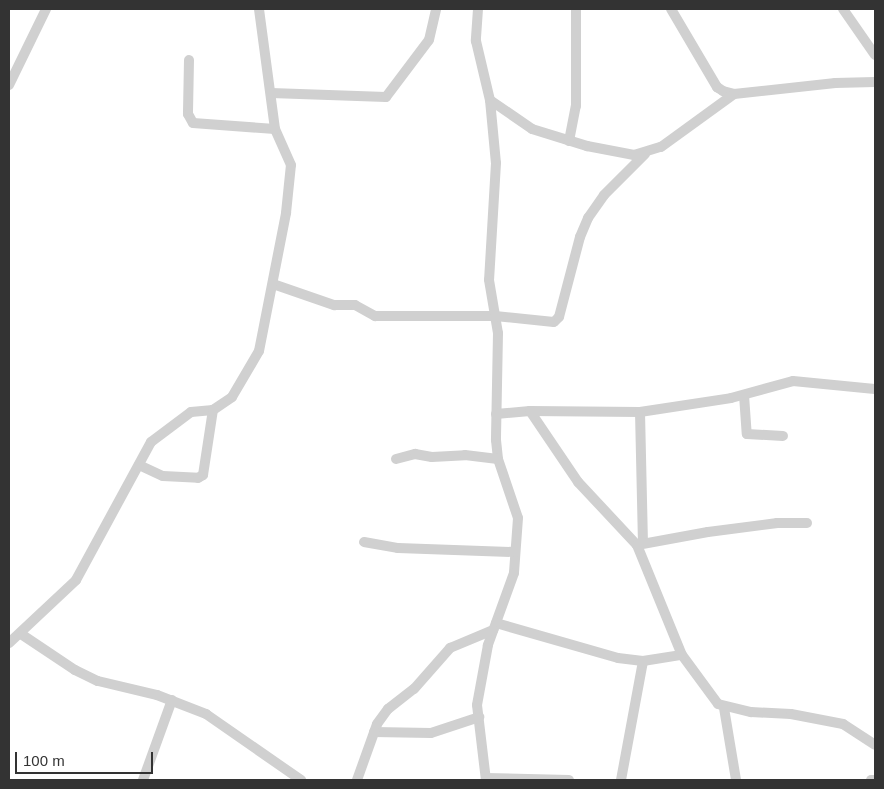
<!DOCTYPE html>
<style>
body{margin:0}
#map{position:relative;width:884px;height:789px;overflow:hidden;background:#fff;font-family:Arial,sans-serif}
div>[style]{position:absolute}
.minor>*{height:10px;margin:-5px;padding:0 5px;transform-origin:5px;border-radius:5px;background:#d0d0d0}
span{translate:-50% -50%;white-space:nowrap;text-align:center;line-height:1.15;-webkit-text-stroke:5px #fff;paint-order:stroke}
.frame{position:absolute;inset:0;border:10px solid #333;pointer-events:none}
.scale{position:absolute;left:15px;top:752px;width:138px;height:22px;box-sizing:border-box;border:2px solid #333;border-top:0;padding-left:6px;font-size:15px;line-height:18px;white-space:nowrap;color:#333;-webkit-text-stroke:4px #fff;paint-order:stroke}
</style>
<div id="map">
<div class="minor">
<div style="left:478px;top:9px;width:32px;rotate:94deg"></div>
<div style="left:476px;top:41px;width:61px;rotate:76.7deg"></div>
<div style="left:490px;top:100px;width:63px;rotate:84.6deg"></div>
<div style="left:496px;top:163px;width:117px;rotate:93.4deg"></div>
<div style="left:489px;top:280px;width:54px;rotate:80.4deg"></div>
<div style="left:498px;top:333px;width:107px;rotate:91.1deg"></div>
<div style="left:496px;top:440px;width:19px;rotate:84deg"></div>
<div style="left:498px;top:459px;width:62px;rotate:71.3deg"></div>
<div style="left:518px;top:518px;width:55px;rotate:94.2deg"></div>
<div style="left:514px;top:573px;width:77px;rotate:109.9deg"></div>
<div style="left:488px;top:645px;width:61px;rotate:100.4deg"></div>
<div style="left:477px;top:705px;width:76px;rotate:83.2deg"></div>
<div style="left:671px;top:9px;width:91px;rotate:59.5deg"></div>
<div style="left:717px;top:87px;width:7px;rotate:34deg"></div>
<div style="left:723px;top:91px;width:11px;rotate:15deg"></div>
<div style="left:734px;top:94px;width:102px;rotate:-6.2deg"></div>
<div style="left:835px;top:83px;width:40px;rotate:-1.4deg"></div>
<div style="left:843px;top:9px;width:56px;rotate:55.2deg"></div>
<div style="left:189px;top:60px;width:54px;rotate:91.1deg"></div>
<div style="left:188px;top:114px;width:10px;rotate:61deg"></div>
<div style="left:193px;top:123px;width:82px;rotate:4.2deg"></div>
<div style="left:9px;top:85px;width:85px;rotate:-64deg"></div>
<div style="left:271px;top:93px;width:115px;rotate:2deg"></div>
<div style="left:386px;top:97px;width:71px;rotate:-53deg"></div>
<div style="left:429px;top:40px;width:32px;rotate:-77deg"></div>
<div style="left:490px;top:100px;width:51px;rotate:34.6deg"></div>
<div style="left:532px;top:129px;width:58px;rotate:17.2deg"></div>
<div style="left:587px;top:146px;width:48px;rotate:10.8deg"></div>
<div style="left:634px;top:155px;width:28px;rotate:-17deg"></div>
<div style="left:661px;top:147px;width:90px;rotate:-36deg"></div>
<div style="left:569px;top:141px;width:36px;rotate:-79deg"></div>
<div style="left:576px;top:106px;width:97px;rotate:-90deg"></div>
<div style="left:273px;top:284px;width:65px;rotate:19deg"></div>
<div style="left:334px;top:305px;width:21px"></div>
<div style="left:355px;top:305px;width:23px;rotate:29deg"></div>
<div style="left:375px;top:316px;width:120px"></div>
<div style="left:495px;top:316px;width:59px;rotate:5.8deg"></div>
<div style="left:554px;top:322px;width:7px;rotate:-45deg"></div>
<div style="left:559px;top:317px;width:83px;rotate:-75.3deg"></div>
<div style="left:580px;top:237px;width:21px;rotate:-67deg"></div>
<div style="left:588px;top:218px;width:28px;rotate:-55deg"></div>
<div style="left:604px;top:195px;width:58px;rotate:-45deg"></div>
<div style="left:744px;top:395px;width:39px;rotate:86deg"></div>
<div style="left:747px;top:434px;width:36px;rotate:3deg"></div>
<div style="left:530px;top:411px;width:86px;rotate:55.9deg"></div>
<div style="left:578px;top:482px;width:86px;rotate:46.9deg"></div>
<div style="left:637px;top:545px;width:119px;rotate:67.8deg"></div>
<div style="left:682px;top:655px;width:61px;rotate:53.7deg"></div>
<div style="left:718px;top:704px;width:34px;rotate:14deg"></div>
<div style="left:751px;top:712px;width:40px;rotate:2.9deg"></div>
<div style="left:791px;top:714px;width:53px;rotate:10.9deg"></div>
<div style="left:843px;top:724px;width:38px;rotate:33deg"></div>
<div style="left:640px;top:412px;width:130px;rotate:88.7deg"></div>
<div style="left:496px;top:414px;width:34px;rotate:-5deg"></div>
<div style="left:530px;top:411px;width:110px;rotate:0.5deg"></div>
<div style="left:640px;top:412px;width:92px;rotate:-8.7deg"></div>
<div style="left:731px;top:398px;width:64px;rotate:-15.3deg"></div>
<div style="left:793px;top:381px;width:82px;rotate:5.6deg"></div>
<div style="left:396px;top:459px;width:20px;rotate:-15deg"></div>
<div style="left:415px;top:454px;width:17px;rotate:10deg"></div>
<div style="left:432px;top:457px;width:33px;rotate:-3deg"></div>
<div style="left:465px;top:455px;width:33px;rotate:7deg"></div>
<div style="left:139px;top:465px;width:26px;rotate:25deg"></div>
<div style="left:163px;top:476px;width:35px;rotate:3deg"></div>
<div style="left:198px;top:478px;width:6px;rotate:-31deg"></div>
<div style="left:203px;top:475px;width:66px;rotate:-81.3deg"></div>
<div style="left:364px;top:542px;width:35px;rotate:10deg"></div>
<div style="left:398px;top:548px;width:117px;rotate:2deg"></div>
<div style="left:637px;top:545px;width:72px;rotate:-10.4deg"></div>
<div style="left:708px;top:532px;width:70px;rotate:-7.4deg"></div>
<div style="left:777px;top:523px;width:30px"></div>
<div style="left:496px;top:623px;width:127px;rotate:16deg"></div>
<div style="left:618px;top:658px;width:25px;rotate:7deg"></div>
<div style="left:643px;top:661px;width:39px;rotate:-9deg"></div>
<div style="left:21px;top:634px;width:65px;rotate:33.7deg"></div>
<div style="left:75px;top:670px;width:25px;rotate:26deg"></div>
<div style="left:98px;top:681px;width:61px;rotate:13.3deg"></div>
<div style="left:157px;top:695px;width:53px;rotate:21.2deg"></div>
<div style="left:206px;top:714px;width:116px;rotate:34.8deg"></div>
<div style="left:9px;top:643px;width:92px;rotate:-43.2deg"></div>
<div style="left:76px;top:580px;width:157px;rotate:-61.5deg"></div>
<div style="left:151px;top:442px;width:50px;rotate:-36.9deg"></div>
<div style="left:191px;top:412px;width:22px;rotate:-5deg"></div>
<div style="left:213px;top:410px;width:23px;rotate:-34deg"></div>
<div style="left:232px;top:397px;width:53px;rotate:-59.6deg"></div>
<div style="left:259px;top:351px;width:141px;rotate:-78.9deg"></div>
<div style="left:286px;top:213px;width:48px;rotate:-84.1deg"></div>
<div style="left:291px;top:165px;width:39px;rotate:-114deg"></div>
<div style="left:275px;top:129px;width:121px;rotate:-97.6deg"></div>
<div style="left:724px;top:708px;width:73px;rotate:80.5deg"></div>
<div style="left:374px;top:732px;width:57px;rotate:1deg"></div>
<div style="left:431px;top:733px;width:51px;rotate:-18.4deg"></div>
<div style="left:486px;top:778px;width:83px;rotate:1.4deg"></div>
<div style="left:143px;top:780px;width:85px;rotate:-70.1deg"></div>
<div style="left:357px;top:780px;width:59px;rotate:-70.3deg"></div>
<div style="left:377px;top:724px;width:19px;rotate:-54deg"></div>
<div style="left:388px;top:709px;width:33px;rotate:-38deg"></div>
<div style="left:414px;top:689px;width:55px;rotate:-48.7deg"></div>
<div style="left:450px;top:648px;width:47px;rotate:-22.7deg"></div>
<div style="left:621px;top:780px;width:121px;rotate:-79.5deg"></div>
<div style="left:871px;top:780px;width:4px"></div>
</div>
<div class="frame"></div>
<div class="scale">100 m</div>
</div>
